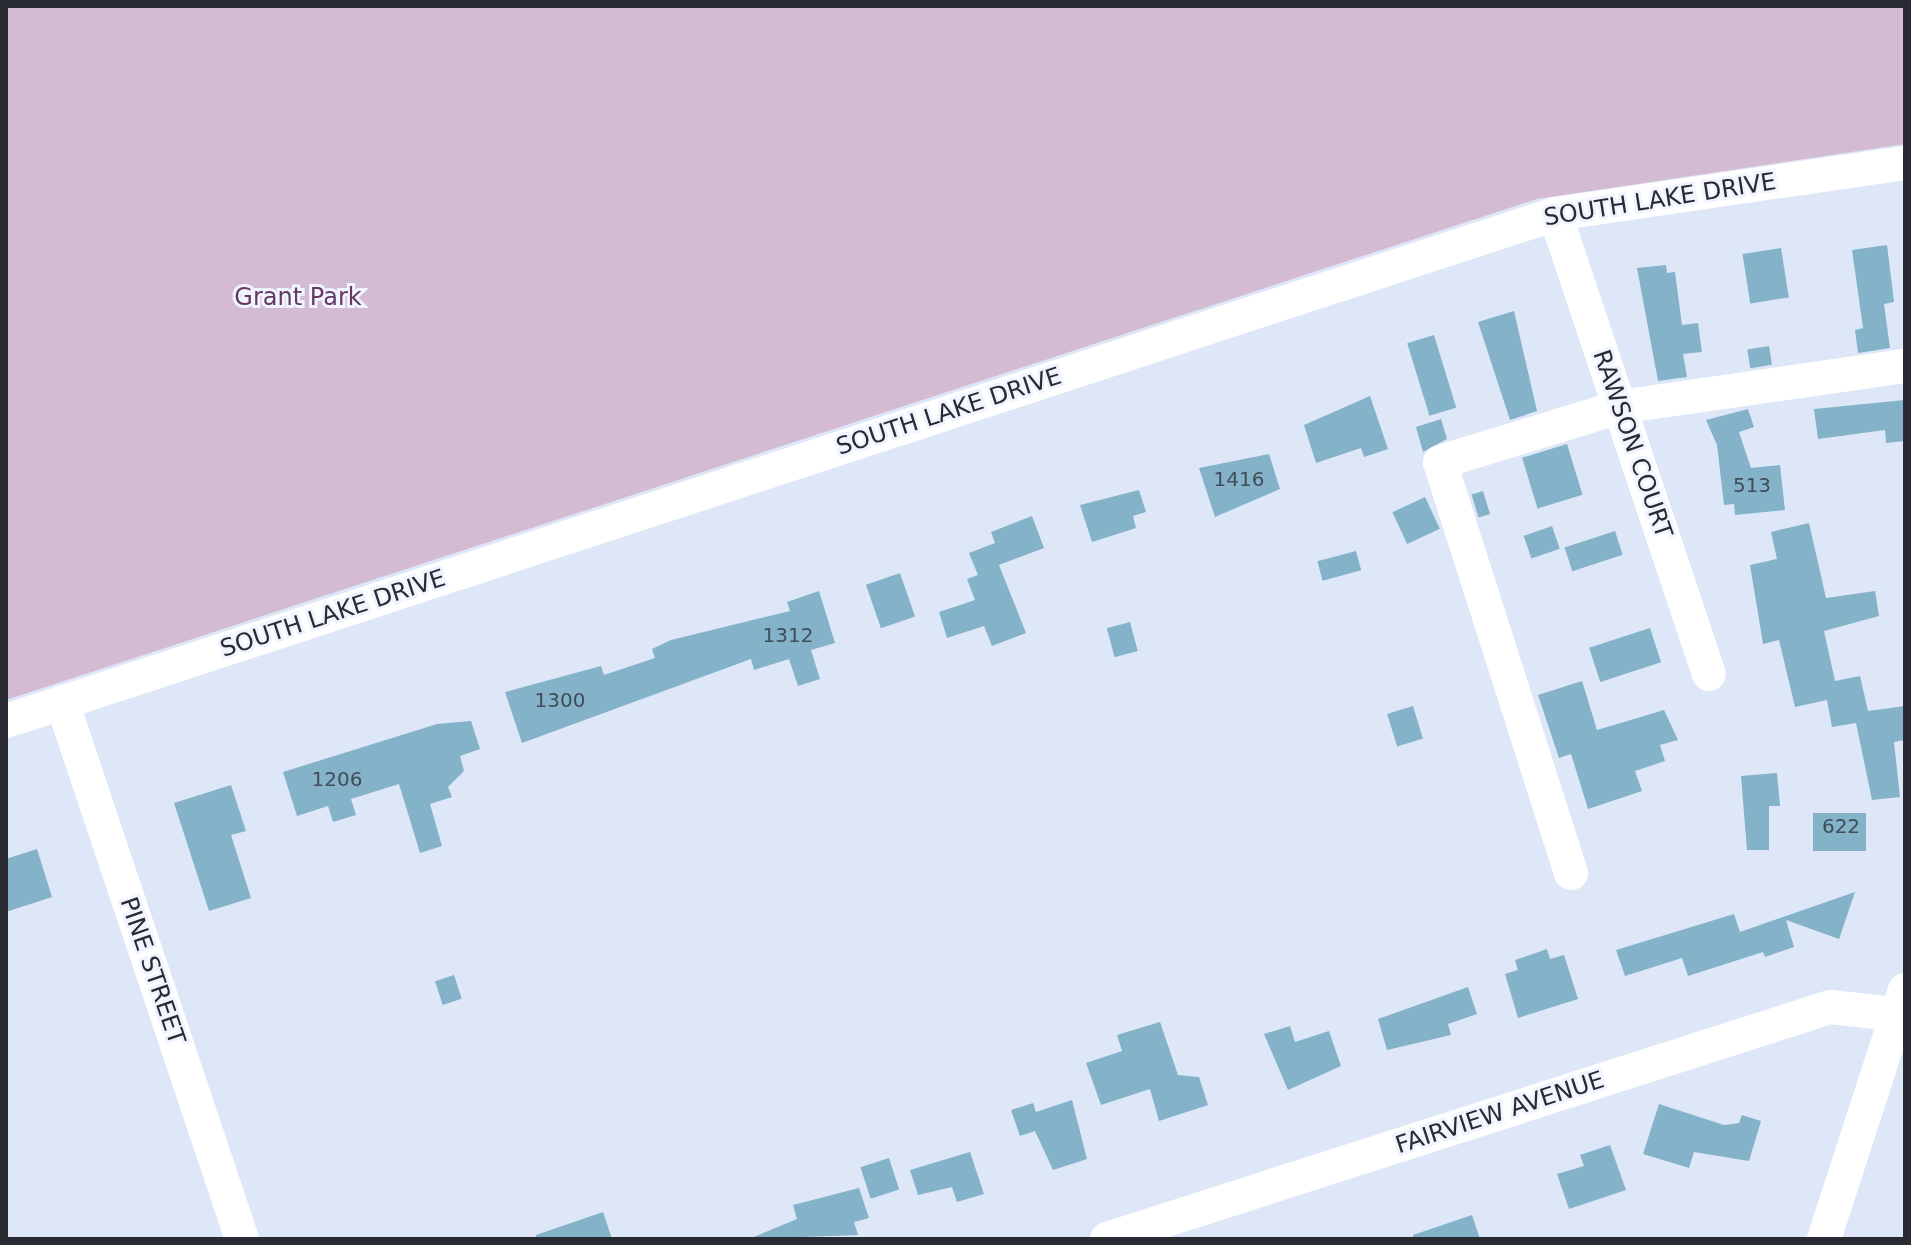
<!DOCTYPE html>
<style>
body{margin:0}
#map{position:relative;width:1911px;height:1245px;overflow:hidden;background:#dee7f8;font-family:"DejaVu Sans",sans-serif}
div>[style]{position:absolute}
.green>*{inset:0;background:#d3bcd1}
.building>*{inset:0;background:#84b2c8;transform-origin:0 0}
.minor>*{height:34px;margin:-17px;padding:0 17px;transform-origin:17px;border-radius:17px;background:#fff}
span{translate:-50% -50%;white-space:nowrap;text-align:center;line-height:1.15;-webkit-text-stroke:6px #eff4ff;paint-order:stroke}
.number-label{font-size:20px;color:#3f4e58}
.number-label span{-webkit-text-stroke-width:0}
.street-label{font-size:24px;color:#282c32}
.park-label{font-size:24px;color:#653964}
.frame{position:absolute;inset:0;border:8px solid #282c32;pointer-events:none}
</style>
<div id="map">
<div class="green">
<div style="clip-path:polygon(6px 6px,1905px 6px,1905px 144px,1537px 199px,6px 700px)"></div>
</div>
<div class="building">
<div style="clip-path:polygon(1887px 245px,1894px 302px,1884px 304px,1890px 348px,1858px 353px,1855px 330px,1863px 328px,1852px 250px)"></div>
<div style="left:1781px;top:248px;width:50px;height:39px;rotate:81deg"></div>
<div style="clip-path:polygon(1666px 265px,1667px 273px,1675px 272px,1682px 325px,1698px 323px,1702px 352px,1683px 354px,1687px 377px,1658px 381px,1637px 268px)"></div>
<div style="clip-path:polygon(1514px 311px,1537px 411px,1510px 420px,1478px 322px)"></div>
<div style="left:1434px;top:335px;width:76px;height:28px;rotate:73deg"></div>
<div style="left:1769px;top:346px;width:19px;height:22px;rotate:81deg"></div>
<div style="clip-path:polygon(1370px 396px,1388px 449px,1364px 457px,1361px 448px,1316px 463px,1304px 425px)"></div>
<div style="clip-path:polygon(1905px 400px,1905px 441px,1886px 443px,1885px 430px,1818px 439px,1814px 409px)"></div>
<div style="clip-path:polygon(1748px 409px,1754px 427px,1739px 432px,1751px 468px,1780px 465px,1785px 510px,1735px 515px,1734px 504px,1724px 505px,1717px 445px,1706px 420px)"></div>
<div style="clip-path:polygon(1441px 419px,1447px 439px,1423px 452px,1416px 427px)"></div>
<div style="left:1567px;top:444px;width:53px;height:47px;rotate:73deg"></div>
<div style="clip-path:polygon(1269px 454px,1280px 489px,1215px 517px,1199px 468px)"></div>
<div style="clip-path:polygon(1139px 490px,1146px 512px,1133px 516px,1136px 528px,1092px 542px,1080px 505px)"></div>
<div style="left:1483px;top:491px;width:24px;height:12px;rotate:73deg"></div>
<div style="left:1425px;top:497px;width:35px;height:36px;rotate:65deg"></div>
<div style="clip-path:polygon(1032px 516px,1044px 548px,999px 565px,1026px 633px,992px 646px,984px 626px,947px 638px,939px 612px,975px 600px,967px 579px,978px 575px,969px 553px,995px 543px,991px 532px)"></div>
<div style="clip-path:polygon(1809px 523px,1826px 598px,1875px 591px,1879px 616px,1824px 631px,1835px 681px,1860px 676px,1868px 711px,1905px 706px,1905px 740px,1894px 742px,1900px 797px,1872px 800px,1856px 723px,1832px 727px,1827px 700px,1795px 707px,1779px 640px,1763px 644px,1750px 565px,1777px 559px,1771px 532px)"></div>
<div style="left:1552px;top:526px;width:24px;height:30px;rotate:71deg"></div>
<div style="left:1615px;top:531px;width:25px;height:53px;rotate:72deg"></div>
<div style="left:1356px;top:551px;width:20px;height:40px;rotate:75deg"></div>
<div style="left:900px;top:573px;width:46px;height:36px;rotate:71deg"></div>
<div style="clip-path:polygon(819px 591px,835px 643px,811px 650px,820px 679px,798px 686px,789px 659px,754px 670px,751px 659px,522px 743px,505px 692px,601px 666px,604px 675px,655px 658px,652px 649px,671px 640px,790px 611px,787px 602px)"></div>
<div style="left:1130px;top:622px;width:30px;height:24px;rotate:75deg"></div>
<div style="left:1650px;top:628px;width:36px;height:64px;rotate:72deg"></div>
<div style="clip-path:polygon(1582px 681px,1597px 730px,1664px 710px,1678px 740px,1660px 745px,1665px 761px,1635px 771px,1642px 791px,1588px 809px,1571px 754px,1559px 758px,1538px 695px)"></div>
<div style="left:1413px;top:706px;width:34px;height:27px;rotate:73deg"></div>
<div style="clip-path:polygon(471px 721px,480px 749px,460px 756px,464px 771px,448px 787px,452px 797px,430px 804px,442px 846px,420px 853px,399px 784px,351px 799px,356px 815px,333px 822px,328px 806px,297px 816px,283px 772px,437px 724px)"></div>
<div style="clip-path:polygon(1777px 773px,1780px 806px,1769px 806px,1769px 850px,1747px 850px,1741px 776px)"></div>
<div style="clip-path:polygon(231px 785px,246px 831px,231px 835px,251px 898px,209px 911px,174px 803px)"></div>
<div style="left:1813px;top:813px;width:53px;height:38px"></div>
<div style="clip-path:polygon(37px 849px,52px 897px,6px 912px,6px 859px)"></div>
<div style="clip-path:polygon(1855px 892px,1839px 939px,1786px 920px,1794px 947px,1765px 957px,1763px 952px,1688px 976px,1682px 958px,1625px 976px,1616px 950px,1734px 914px,1740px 932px)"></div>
<div style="clip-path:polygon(1547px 949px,1550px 959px,1564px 955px,1578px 999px,1518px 1018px,1505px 974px,1518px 970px,1515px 960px)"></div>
<div style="left:454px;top:975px;width:25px;height:20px;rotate:72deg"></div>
<div style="clip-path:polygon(1468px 987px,1477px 1014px,1448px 1024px,1451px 1035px,1387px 1050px,1378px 1019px)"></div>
<div style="clip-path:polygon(1160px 1022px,1178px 1075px,1199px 1077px,1208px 1105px,1159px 1121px,1150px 1089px,1101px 1105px,1086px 1063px,1122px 1051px,1117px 1035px)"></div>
<div style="clip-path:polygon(1290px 1026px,1295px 1042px,1329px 1031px,1341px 1066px,1288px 1090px,1264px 1034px)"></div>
<div style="clip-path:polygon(1072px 1100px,1087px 1159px,1053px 1170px,1035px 1131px,1020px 1136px,1011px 1110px,1033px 1103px,1036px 1112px)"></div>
<div style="clip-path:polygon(1659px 1104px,1724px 1125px,1739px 1123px,1742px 1115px,1761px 1121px,1749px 1161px,1694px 1152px,1689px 1168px,1643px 1154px)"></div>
<div style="clip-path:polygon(1610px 1145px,1626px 1190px,1569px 1209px,1557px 1174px,1584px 1166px,1580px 1155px)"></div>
<div style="clip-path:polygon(970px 1152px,984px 1194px,957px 1202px,952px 1187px,918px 1195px,910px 1170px)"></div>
<div style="left:889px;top:1158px;width:33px;height:30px;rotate:72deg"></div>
<div style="clip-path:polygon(859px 1188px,869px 1218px,854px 1222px,858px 1235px,749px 1239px,797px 1219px,793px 1205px)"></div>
<div style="clip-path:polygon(603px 1212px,612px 1239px,536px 1239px,536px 1235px)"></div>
<div style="clip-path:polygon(1472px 1215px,1480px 1239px,1413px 1239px,1413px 1235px)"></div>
</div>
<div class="minor">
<div style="left:1555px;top:214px;width:485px;rotate:71.5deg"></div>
<div style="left:62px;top:702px;width:566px;rotate:71.47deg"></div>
<div style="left:6px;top:721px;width:1630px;rotate:-18.12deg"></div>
<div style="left:1555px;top:214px;width:354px;rotate:-8.3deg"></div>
<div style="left:1571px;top:873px;width:431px;rotate:-107.7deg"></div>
<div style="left:1440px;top:462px;width:188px;rotate:-17deg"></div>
<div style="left:1620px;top:407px;width:288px;rotate:-8.2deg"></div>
<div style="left:1107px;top:1239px;width:759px;rotate:-17.79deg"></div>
<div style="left:1830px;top:1007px;width:66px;rotate:6.1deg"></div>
<div style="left:1824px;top:1239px;width:262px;rotate:-72deg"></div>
</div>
<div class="number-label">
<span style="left:1239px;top:479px">1416</span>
<span style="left:1752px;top:485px">513</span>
<span style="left:788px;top:635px">1312</span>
<span style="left:560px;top:700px">1300</span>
<span style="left:337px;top:779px">1206</span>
<span style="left:1841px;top:826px">622</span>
</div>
<div class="street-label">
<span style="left:1660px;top:200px;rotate:-9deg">SOUTH LAKE DRIVE</span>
<span style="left:949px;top:412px;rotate:-18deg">SOUTH LAKE DRIVE</span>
<span style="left:1632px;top:444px;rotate:71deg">RAWSON COURT</span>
<span style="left:333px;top:614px;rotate:-18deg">SOUTH LAKE DRIVE</span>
<span style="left:152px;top:971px;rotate:71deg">PINE STREET</span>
<span style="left:1500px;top:1113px;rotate:-18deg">FAIRVIEW AVENUE</span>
</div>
<div class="park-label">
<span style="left:298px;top:298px">Grant Park</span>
</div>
<div class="frame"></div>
</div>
